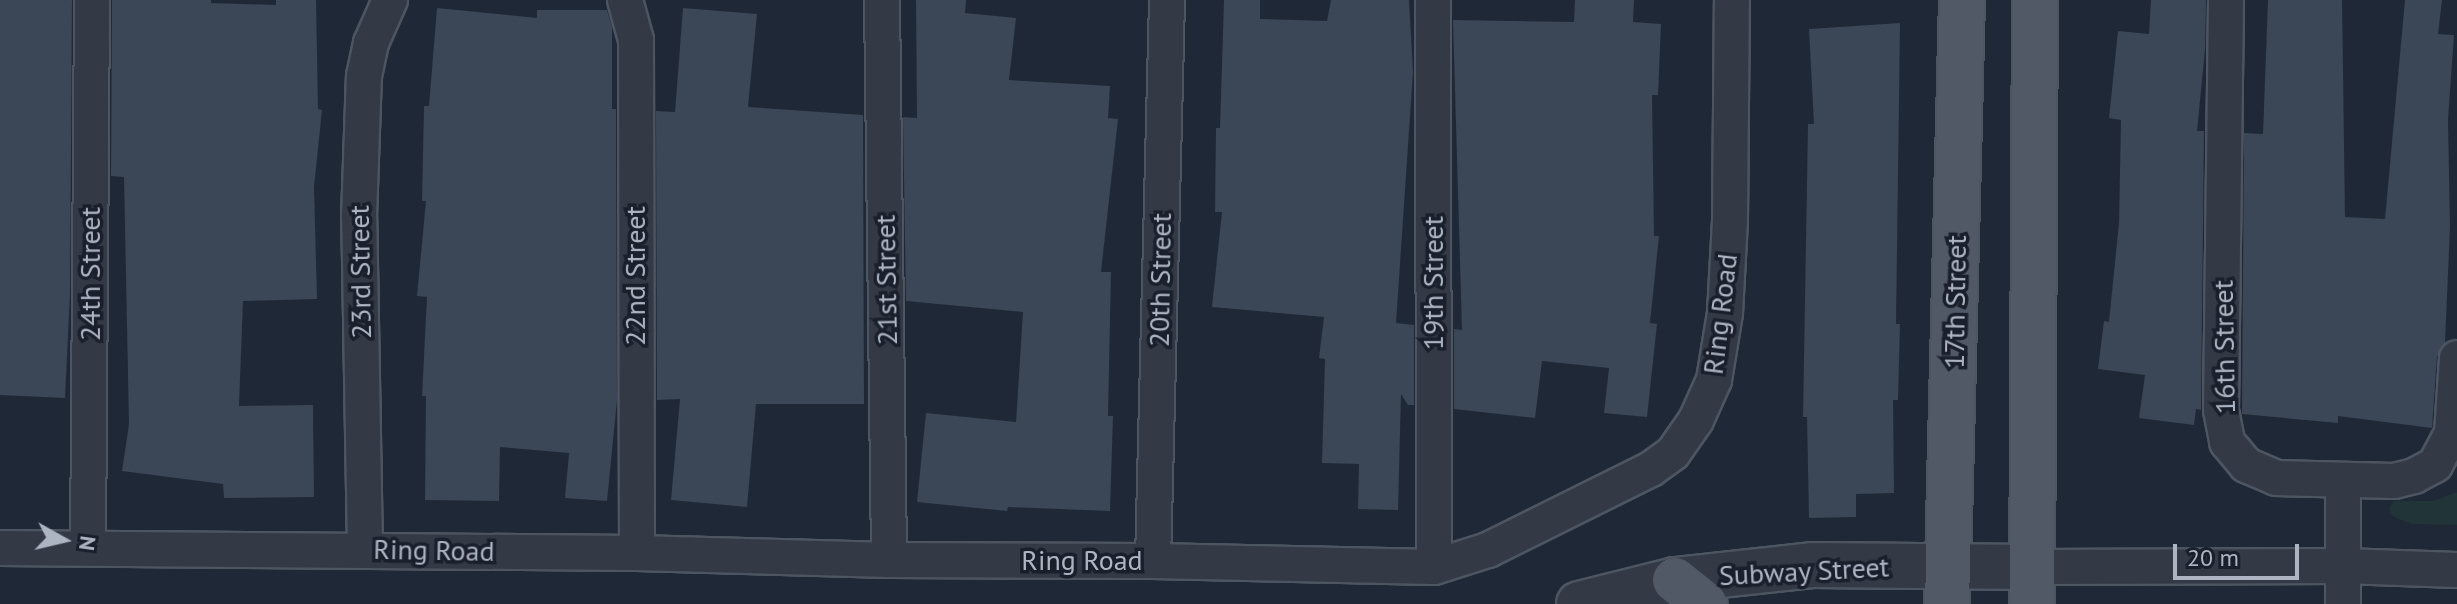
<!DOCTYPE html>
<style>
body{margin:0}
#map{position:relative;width:2457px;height:604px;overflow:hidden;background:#1f2836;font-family:"PT Sans",sans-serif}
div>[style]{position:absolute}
.green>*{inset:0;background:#213437}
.building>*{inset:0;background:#3b4656}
.roads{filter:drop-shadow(2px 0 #4d5561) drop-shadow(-2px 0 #4d5561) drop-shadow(0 2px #4d5561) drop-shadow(0 -2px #4d5561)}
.minor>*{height:34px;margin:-17px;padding:0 17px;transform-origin:17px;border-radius:17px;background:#333a46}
.tertiary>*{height:44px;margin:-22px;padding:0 22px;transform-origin:22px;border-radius:22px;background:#333a46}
.primary>*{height:44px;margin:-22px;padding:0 22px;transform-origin:22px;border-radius:22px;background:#515967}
span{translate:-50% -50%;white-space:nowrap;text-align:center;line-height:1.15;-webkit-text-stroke:7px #191f2b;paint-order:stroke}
.street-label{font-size:28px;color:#adb5c3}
.north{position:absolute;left:24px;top:500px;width:80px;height:80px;-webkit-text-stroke:6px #191f2b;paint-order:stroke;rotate:98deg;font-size:22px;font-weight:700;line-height:32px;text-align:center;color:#adb5c3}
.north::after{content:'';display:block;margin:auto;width:28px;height:36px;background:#adb5c3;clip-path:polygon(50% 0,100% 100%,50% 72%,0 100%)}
.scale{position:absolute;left:2173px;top:544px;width:126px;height:36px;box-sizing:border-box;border:4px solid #adb5c3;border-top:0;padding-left:10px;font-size:24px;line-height:28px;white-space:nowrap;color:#adb5c3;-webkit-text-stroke:6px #191f2b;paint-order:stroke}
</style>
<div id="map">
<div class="green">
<div style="clip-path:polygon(2457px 492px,2457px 525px,2411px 524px,2392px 516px,2389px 508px,2394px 501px,2433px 501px)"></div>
</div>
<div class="building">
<div style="clip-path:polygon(0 0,72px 0,70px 294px,65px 398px,0 395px)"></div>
<div style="clip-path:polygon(112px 0,211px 0,211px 3px,276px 5px,276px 0,316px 0,318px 109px,322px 110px,314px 187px,317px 299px,243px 301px,239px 406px,313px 405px,314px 497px,224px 498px,223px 484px,122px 471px,129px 424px,124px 177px,111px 176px)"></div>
<div style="clip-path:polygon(916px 0,966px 0,965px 13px,1016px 18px,1009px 80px,1110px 86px,1108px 118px,1118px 119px,1101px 272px,1111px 272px,1108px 416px,1113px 416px,1110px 511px,1008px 507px,1007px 511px,917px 502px,926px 413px,1016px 422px,1023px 312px,906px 301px,903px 117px,917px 118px)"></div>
<div style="clip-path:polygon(1224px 0,1260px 0,1260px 19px,1327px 21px,1331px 0,1409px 0,1413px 72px,1396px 323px,1414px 325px,1414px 405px,1408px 405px,1401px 394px,1398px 510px,1358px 509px,1359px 464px,1322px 463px,1325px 359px,1319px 358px,1324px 317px,1212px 307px,1222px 212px,1215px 212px,1216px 128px,1220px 128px)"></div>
<div style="clip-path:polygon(1575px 0,1634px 0,1633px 22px,1661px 24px,1658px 95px,1652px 95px,1654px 236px,1659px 236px,1650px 323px,1657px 324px,1647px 417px,1604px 413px,1609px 368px,1542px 361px,1535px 418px,1454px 409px,1454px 329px,1462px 330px,1453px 20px,1574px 22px)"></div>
<div style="clip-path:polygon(2151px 0,2206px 0,2205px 50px,2197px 131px,2204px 131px,2201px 410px,2196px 409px,2194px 425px,2139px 418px,2145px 375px,2098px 369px,2104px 321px,2109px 322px,2119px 223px,2121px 120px,2109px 118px,2118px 31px,2149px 34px)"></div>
<div style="clip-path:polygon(2268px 0,2342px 0,2345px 217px,2385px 219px,2405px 0,2442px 0,2438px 34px,2454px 35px,2448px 120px,2450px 227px,2445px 343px,2437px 357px,2432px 428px,2338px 416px,2338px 423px,2242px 414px,2244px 133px,2263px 134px)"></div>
<div style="clip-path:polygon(437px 8px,537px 18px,537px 10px,607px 10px,612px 27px,612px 109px,616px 109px,617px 400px,607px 501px,565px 498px,569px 453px,500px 447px,499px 501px,425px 500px,426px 396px,422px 396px,427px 297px,417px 296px,426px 201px,422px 201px,424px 106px,429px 106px)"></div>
<div style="clip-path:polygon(683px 8px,757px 14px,748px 107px,863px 115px,864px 404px,756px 404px,747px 507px,671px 500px,680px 399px,657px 400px,656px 111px,675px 112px)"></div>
<div style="clip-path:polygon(1900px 23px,1896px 324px,1900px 324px,1898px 400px,1893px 400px,1894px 493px,1856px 494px,1856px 517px,1809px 518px,1807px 417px,1803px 417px,1808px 124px,1814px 124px,1809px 29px)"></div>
</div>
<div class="roads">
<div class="minor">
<div style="left:625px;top:0;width:41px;rotate:74.6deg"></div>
<div style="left:636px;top:40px;width:513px;rotate:89.89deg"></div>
<div style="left:882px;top:0;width:560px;rotate:89.28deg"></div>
<div style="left:1433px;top:0;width:567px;rotate:89.9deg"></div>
<div style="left:2226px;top:0;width:410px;rotate:90.7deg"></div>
<div style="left:2221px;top:410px;width:33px;rotate:79deg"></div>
<div style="left:2227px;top:442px;width:30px;rotate:50deg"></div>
<div style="left:2246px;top:465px;width:33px;rotate:23deg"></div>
<div style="left:2276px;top:478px;width:118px;rotate:1.5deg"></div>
<div style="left:2394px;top:481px;width:21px;rotate:-14deg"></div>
<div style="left:2414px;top:476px;width:24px;rotate:-28deg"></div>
<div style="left:2435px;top:465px;width:36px;rotate:-62deg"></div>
<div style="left:2452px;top:433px;width:75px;rotate:-86.2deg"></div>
<div style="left:0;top:548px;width:637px;rotate:0.45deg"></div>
<div style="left:637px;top:553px;width:252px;rotate:1.6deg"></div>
<div style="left:889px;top:560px;width:264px;rotate:0.2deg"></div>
<div style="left:1153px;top:561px;width:281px;rotate:1.2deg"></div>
<div style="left:1434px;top:567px;width:57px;rotate:-17.5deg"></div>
<div style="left:1488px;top:550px;width:182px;rotate:-26.4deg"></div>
<div style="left:1651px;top:469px;width:27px;rotate:-36deg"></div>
<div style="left:1673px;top:453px;width:40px;rotate:-55.1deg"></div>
<div style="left:1696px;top:420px;width:44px;rotate:-65.8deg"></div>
<div style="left:1714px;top:380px;width:68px;rotate:-80.7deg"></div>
<div style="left:1725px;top:313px;width:93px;rotate:-86.9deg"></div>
<div style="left:1730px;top:220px;width:220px;rotate:-89.5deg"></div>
<div style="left:88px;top:548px;width:548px;rotate:-89.58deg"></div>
<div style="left:365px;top:549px;width:332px;rotate:-91deg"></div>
<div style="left:359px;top:217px;width:141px;rotate:-88deg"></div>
<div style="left:364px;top:76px;width:34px;rotate:-78deg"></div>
<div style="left:371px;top:43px;width:47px;rotate:-66.2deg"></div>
<div style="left:1153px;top:561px;width:561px;rotate:-88.57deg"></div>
<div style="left:2032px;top:567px;width:311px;rotate:-0.2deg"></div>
<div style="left:2343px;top:566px;width:114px;rotate:2deg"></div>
<div style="left:2343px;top:604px;width:123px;rotate:-90deg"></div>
</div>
<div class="tertiary">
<div style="left:1579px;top:604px;width:99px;rotate:-14deg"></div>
<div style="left:1675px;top:580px;width:138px;rotate:-6.2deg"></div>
<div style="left:1812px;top:565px;width:220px;rotate:0.5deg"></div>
</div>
<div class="primary">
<div style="left:1675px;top:580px;width:38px;rotate:39deg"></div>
<div style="left:1947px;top:604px;width:604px;rotate:-88.58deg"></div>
<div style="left:2032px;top:604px;width:604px;rotate:-89.72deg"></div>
</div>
</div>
<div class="street-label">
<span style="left:360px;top:272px;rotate:-91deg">23rd Street</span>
<span style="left:90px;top:274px;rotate:-90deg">24th Street</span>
<span style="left:635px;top:276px;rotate:-90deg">22nd Street</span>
<span style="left:886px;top:280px;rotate:-91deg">21st Street</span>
<span style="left:1160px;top:280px;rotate:-89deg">20th Street</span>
<span style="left:1433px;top:283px;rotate:-90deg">19th Street</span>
<span style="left:1955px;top:302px;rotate:-89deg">17th Street</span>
<span style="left:1720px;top:314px;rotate:-83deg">Ring Road</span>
<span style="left:2224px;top:347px;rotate:-91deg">16th Street</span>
<span style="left:434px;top:550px;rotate:1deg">Ring Road</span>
<span style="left:1082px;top:560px">Ring Road</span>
<span style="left:1804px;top:571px;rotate:-3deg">Subway Street</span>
</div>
<div class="north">N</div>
<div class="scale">20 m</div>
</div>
